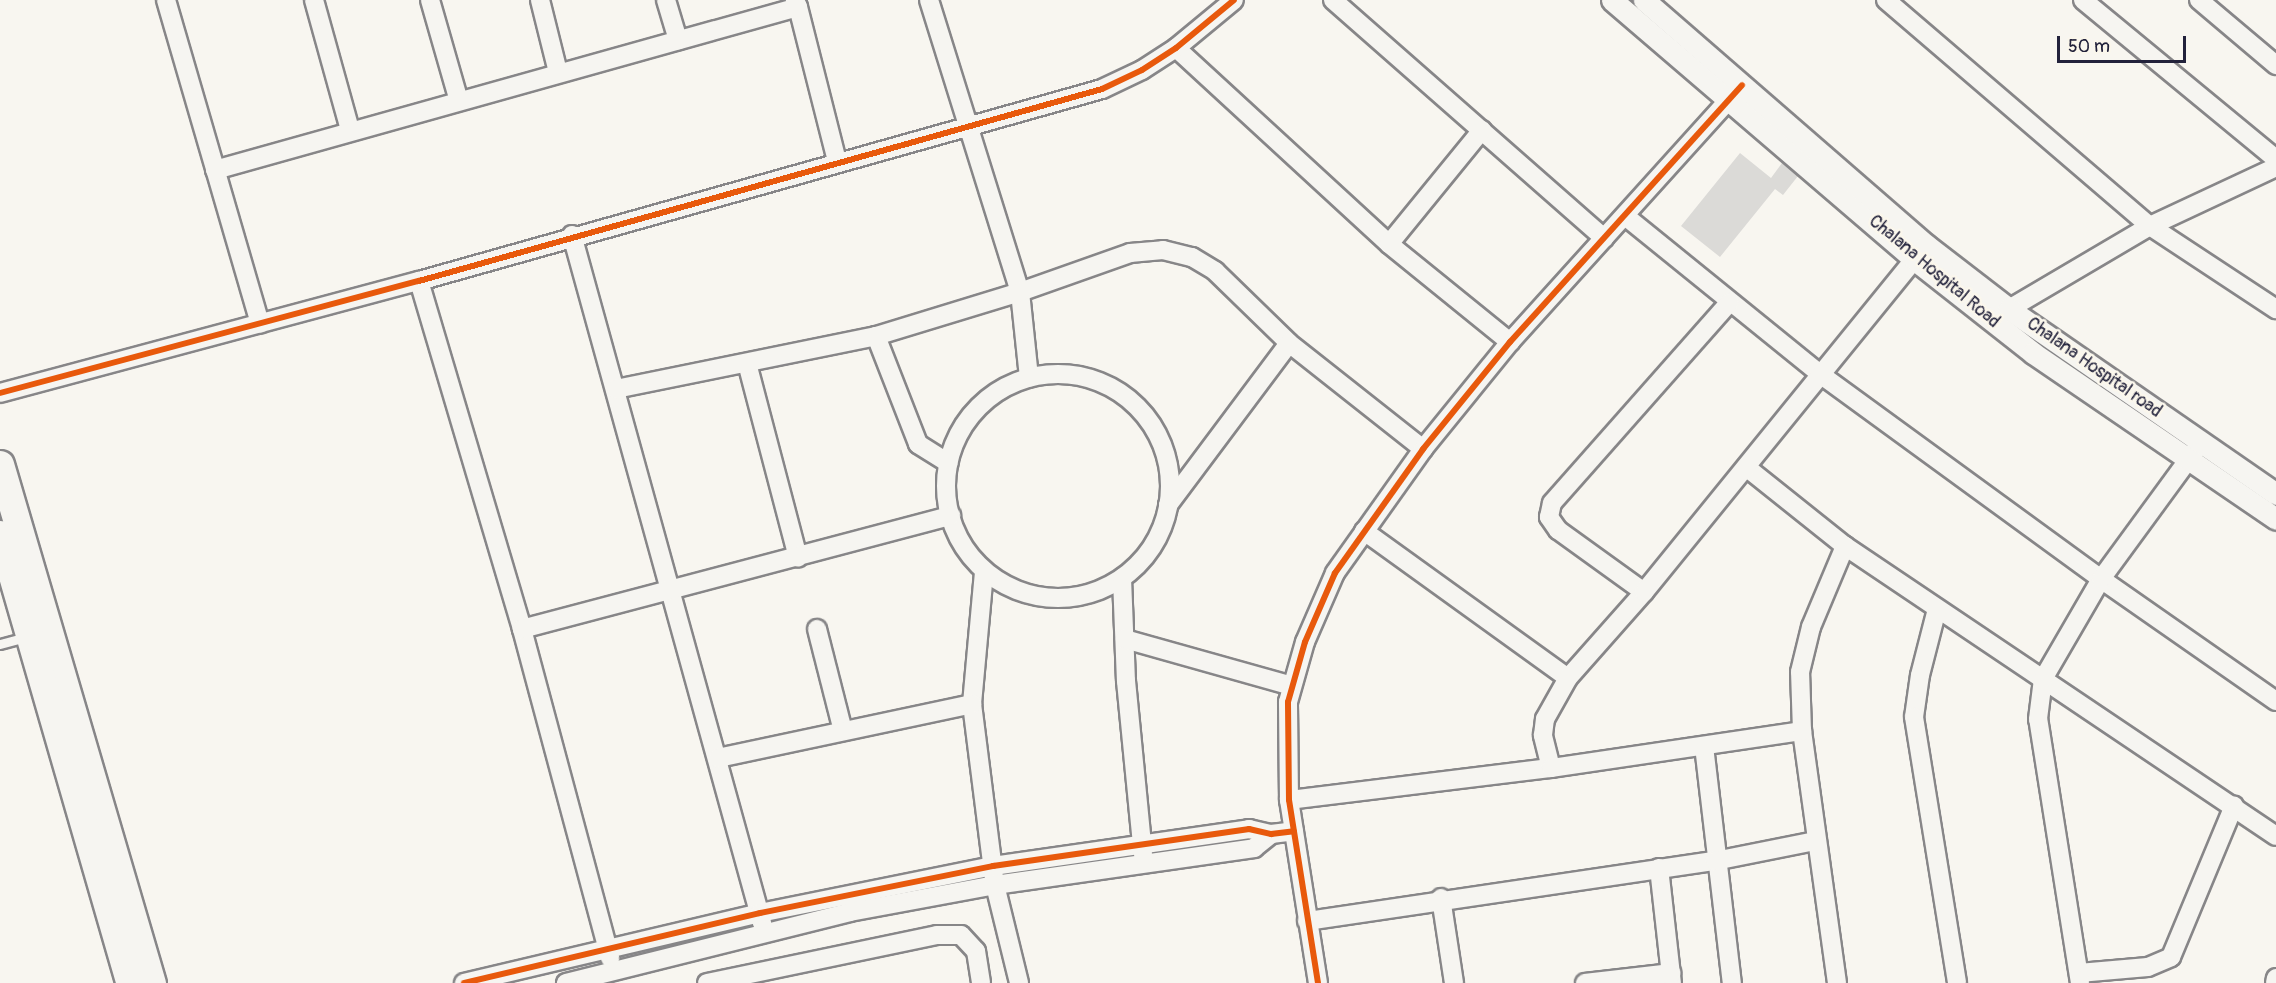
<!DOCTYPE html>
<style>
body{margin:0}
#map{position:relative;width:2276px;height:983px;overflow:hidden;background:#f8f6f0;font-family:Pangolin,sans-serif}
div>[style]{position:absolute}
.building>*{inset:0;background:#dbdad7}
.roads{filter:drop-shadow(2px 0 #878688) drop-shadow(-2px 0 #878688) drop-shadow(0 2px #878688) drop-shadow(0 -2px #878688)}
.service>*{height:9px;margin:-4.5px;padding:0 4.5px;transform-origin:4.5px;border-radius:4.5px;background:#f6f5f1}
.minor>*{height:18px;margin:-9px;padding:0 9px;transform-origin:9px;border-radius:9px;background:#f6f5f1}
.minor>.ring{margin:-9px;padding:0;box-sizing:content-box;background:none;border:18px solid #f6f5f1;border-radius:50%}
.tertiary>*{height:21px;margin:-10.5px;padding:0 10.5px;transform-origin:10.5px;border-radius:10.5px;background:#f6f5f1}
.primary>*{height:27px;margin:-13.5px;padding:0 13.5px;transform-origin:13.5px;border-radius:13.5px;background:#f6f5f1}
.cycleway>*{height:6px;margin:-3px;padding:0 3px;transform-origin:3px;border-radius:3px;background:#e8590c}
span{translate:-50% -50%;white-space:nowrap;text-align:center;line-height:1.15;-webkit-text-stroke:5px #fbf7ec;paint-order:stroke}
.street-label{font-size:18px;color:#22223b}
.scale{position:absolute;left:2057px;top:36px;width:129px;height:27px;box-sizing:border-box;border:3px solid #22223b;border-top:0;padding-left:8px;font-size:18px;line-height:21px;white-space:nowrap;color:#22223b;-webkit-text-stroke:4px #fbf7ec;paint-order:stroke}
</style>
<div id="map">
<div class="building">
<div style="clip-path:polygon(1740px 153px,1771px 178px,1782px 163px,1798px 176px,1783px 195px,1775px 189px,1720px 257px,1681px 226px)"></div>
</div>
<div class="roads">
<div class="service">
<div style="left:0;top:644px;width:28px;rotate:-15deg"></div>
</div>
<div class="minor">
<div style="left:166px;top:0;width:337px;rotate:73.8deg"></div>
<div style="left:314px;top:0;width:135px;rotate:74.5deg"></div>
<div style="left:430px;top:0;width:105px;rotate:74deg"></div>
<div style="left:540px;top:0;width:74px;rotate:76deg"></div>
<div style="left:666px;top:0;width:42px;rotate:73.3deg"></div>
<div style="left:929px;top:0;width:306px;rotate:72.7deg"></div>
<div style="left:1020px;top:292px;width:86px;rotate:84deg"></div>
<div style="left:1333px;top:0;width:361px;rotate:41.3deg"></div>
<div style="left:1886px;top:0;width:348px;rotate:40.6deg"></div>
<div style="left:2150px;top:226px;width:151px;rotate:33.4deg"></div>
<div style="left:2083px;top:0;width:250px;rotate:39.5deg"></div>
<div style="left:2199px;top:0;width:101px;rotate:40.2deg"></div>
<div style="left:798px;top:7px;width:159px;rotate:75.8deg"></div>
<div style="left:1176px;top:48px;width:289px;rotate:42.6deg"></div>
<div style="left:1389px;top:244px;width:156px;rotate:39deg"></div>
<div style="left:215px;top:170px;width:605px;rotate:-15.62deg"></div>
<div style="left:798px;top:7px;width:8px;rotate:-113deg"></div>
<div style="left:1625px;top:216px;width:251px;rotate:39deg"></div>
<div style="left:1820px;top:374px;width:348px;rotate:36.1deg"></div>
<div style="left:2101px;top:579px;width:213px;rotate:34.9deg"></div>
<div style="left:572px;top:235px;width:714px;rotate:74.56deg"></div>
<div style="left:1389px;top:244px;width:147px;rotate:-50.8deg"></div>
<div style="left:419px;top:281px;width:363px;rotate:73.5deg"></div>
<div style="left:522px;top:629px;width:341px;rotate:75deg"></div>
<div style="left:2009px;top:309px;width:164px;rotate:-30.5deg"></div>
<div style="left:2150px;top:226px;width:139px;rotate:-25.1deg"></div>
<div style="left:876px;top:336px;width:116px;rotate:68.7deg"></div>
<div style="left:918px;top:444px;width:36px;rotate:32deg"></div>
<div style="left:747px;top:363px;width:201px;rotate:75.3deg"></div>
<div class="ring" style="left:946px;top:374px;width:206px;height:206px"></div>
<div style="left:616px;top:389px;width:265px;rotate:-11.5deg"></div>
<div style="left:876px;top:336px;width:151px;rotate:-17deg"></div>
<div style="left:1020px;top:292px;width:117px;rotate:-19.5deg"></div>
<div style="left:1130px;top:253px;width:33px;rotate:-5deg"></div>
<div style="left:1163px;top:250px;width:30px;rotate:14deg"></div>
<div style="left:1192px;top:257px;width:27px;rotate:31deg"></div>
<div style="left:1215px;top:271px;width:103px;rotate:44.2deg"></div>
<div style="left:1289px;top:343px;width:171px;rotate:38.3deg"></div>
<div style="left:0;top:393px;width:434px;rotate:-15deg"></div>
<div style="left:419px;top:281px;width:709px;rotate:-15.7deg"></div>
<div style="left:1102px;top:89px;width:44px;rotate:-25.4deg"></div>
<div style="left:1142px;top:70px;width:40px;rotate:-32.9deg"></div>
<div style="left:1176px;top:48px;width:75px;rotate:-39.6deg"></div>
<div style="left:1746px;top:467px;width:127px;rotate:38.6deg"></div>
<div style="left:1845px;top:546px;width:519px;rotate:33.93deg"></div>
<div style="left:1168px;top:505px;width:202px;rotate:-53.2deg"></div>
<div style="left:1364px;top:531px;width:251px;rotate:35.8deg"></div>
<div style="left:984px;top:572px;width:133px;rotate:95.2deg"></div>
<div style="left:972px;top:704px;width:182px;rotate:82.8deg"></div>
<div style="left:995px;top:885px;width:101px;rotate:76.2deg"></div>
<div style="left:1122px;top:578px;width:103px;rotate:87.8deg"></div>
<div style="left:1126px;top:681px;width:174px;rotate:84.4deg"></div>
<div style="left:1644px;top:592px;width:106px;rotate:-144.2deg"></div>
<div style="left:1558px;top:530px;width:16px;rotate:-125deg"></div>
<div style="left:1549px;top:517px;width:14px;rotate:-78deg"></div>
<div style="left:1552px;top:503px;width:268px;rotate:-48.5deg"></div>
<div style="left:1937px;top:609px;width:68px;rotate:104.4deg"></div>
<div style="left:1920px;top:675px;width:42px;rotate:98.1deg"></div>
<div style="left:1914px;top:717px;width:269px;rotate:80.8deg"></div>
<div style="left:522px;top:629px;width:444px;rotate:-14.8deg"></div>
<div style="left:817px;top:629px;width:105px;rotate:75.7deg"></div>
<div style="left:1125px;top:639px;width:173px;rotate:15.7deg"></div>
<div style="left:1704px;top:746px;width:239px;rotate:83.3deg"></div>
<div style="left:718px;top:758px;width:260px;rotate:-12deg"></div>
<div style="left:1551px;top:768px;width:34px;rotate:-104deg"></div>
<div style="left:1543px;top:735px;width:16px;rotate:-83deg"></div>
<div style="left:1545px;top:719px;width:47px;rotate:-60.7deg"></div>
<div style="left:1568px;top:678px;width:115px;rotate:-48.5deg"></div>
<div style="left:1644px;top:592px;width:442px;rotate:-50.9deg"></div>
<div style="left:1289px;top:800px;width:264px;rotate:-7deg"></div>
<div style="left:1551px;top:768px;width:254px;rotate:-8.4deg"></div>
<div style="left:1659px;top:868px;width:116px;rotate:83.6deg"></div>
<div style="left:1441px;top:898px;width:86px;rotate:81.3deg"></div>
<div style="left:1307px;top:921px;width:412px;rotate:-8.4deg"></div>
<div style="left:1715px;top:861px;width:102px;rotate:-11.3deg"></div>
<div style="left:2079px;top:973px;width:69px;rotate:-5deg"></div>
<div style="left:2148px;top:967px;width:25px;rotate:-23deg"></div>
<div style="left:2171px;top:957px;width:164px;rotate:-67.4deg"></div>
<div style="left:464px;top:983px;width:304px;rotate:-13.3deg"></div>
<div style="left:760px;top:913px;width:238px;rotate:-11.4deg"></div>
<div style="left:993px;top:866px;width:259px;rotate:-8.2deg"></div>
<div style="left:1249px;top:829px;width:23px;rotate:13deg"></div>
<div style="left:1271px;top:834px;width:23px;rotate:-7deg"></div>
<div style="left:566px;top:983px;width:293px;rotate:-14deg"></div>
<div style="left:850px;top:912px;width:147px;rotate:-10.5deg"></div>
<div style="left:995px;top:885px;width:262px;rotate:-8.1deg"></div>
<div style="left:1254px;top:848px;width:22px;rotate:-39deg"></div>
<div style="left:707px;top:983px;width:235px;rotate:-11.8deg"></div>
<div style="left:937px;top:935px;width:24px"></div>
<div style="left:961px;top:935px;width:22px;rotate:47deg"></div>
<div style="left:976px;top:951px;width:32px;rotate:81deg"></div>
<div style="left:1318px;top:983px;width:185px;rotate:-99deg"></div>
<div style="left:1289px;top:800px;width:98px;rotate:-90.6deg"></div>
<div style="left:1288px;top:702px;width:62px;rotate:-74.2deg"></div>
<div style="left:1305px;top:642px;width:75px;rotate:-66.5deg"></div>
<div style="left:1335px;top:573px;width:152px;rotate:-54.6deg"></div>
<div style="left:1423px;top:449px;width:138px;rotate:-50.9deg"></div>
<div style="left:1510px;top:342px;width:340px;rotate:-47.9deg"></div>
<div style="left:1585px;top:983px;width:87px;rotate:-6.6deg"></div>
<div style="left:1837px;top:983px;width:254px;rotate:-97.9deg"></div>
<div style="left:1802px;top:731px;width:59px;rotate:-91.9deg"></div>
<div style="left:1800px;top:672px;width:46px;rotate:-76.3deg"></div>
<div style="left:1811px;top:627px;width:88px;rotate:-67.2deg"></div>
<div style="left:2080px;top:983px;width:267px;rotate:-99deg"></div>
<div style="left:2038px;top:719px;width:40px;rotate:-82.9deg"></div>
<div style="left:2043px;top:679px;width:116px;rotate:-59.9deg"></div>
<div style="left:2101px;top:579px;width:162px;rotate:-53.8deg"></div>
<div style="left:2275px;top:983px;width:5px;rotate:-79deg"></div>
</div>
<div class="tertiary">
<div style="left:1612px;top:0;width:399px;rotate:40.6deg"></div>
<div style="left:1915px;top:260px;width:150px;rotate:38.2deg"></div>
<div style="left:2033px;top:353px;width:294px;rotate:34.3deg"></div>
<div style="left:1644px;top:0;width:374px;rotate:41deg"></div>
<div style="left:1926px;top:245px;width:105px;rotate:37.6deg"></div>
<div style="left:2009px;top:309px;width:325px;rotate:34.7deg"></div>
</div>
<div class="primary">
<div style="left:0;top:464px;width:541px;rotate:73.68deg"></div>
<div style="left:0;top:534px;width:467px;rotate:73.9deg"></div>
</div>
</div>
<div class="cycleway">
<div style="left:0;top:393px;width:434px;rotate:-15deg"></div>
<div style="left:419px;top:281px;width:709px;rotate:-15.7deg"></div>
<div style="left:1102px;top:89px;width:44px;rotate:-25.4deg"></div>
<div style="left:1142px;top:70px;width:40px;rotate:-32.9deg"></div>
<div style="left:1176px;top:48px;width:75px;rotate:-39.6deg"></div>
<div style="left:464px;top:983px;width:304px;rotate:-13.3deg"></div>
<div style="left:760px;top:913px;width:238px;rotate:-11.4deg"></div>
<div style="left:993px;top:866px;width:259px;rotate:-8.2deg"></div>
<div style="left:1249px;top:829px;width:23px;rotate:13deg"></div>
<div style="left:1271px;top:834px;width:23px;rotate:-7deg"></div>
<div style="left:1318px;top:983px;width:185px;rotate:-99deg"></div>
<div style="left:1289px;top:800px;width:98px;rotate:-90.6deg"></div>
<div style="left:1288px;top:702px;width:62px;rotate:-74.2deg"></div>
<div style="left:1305px;top:642px;width:75px;rotate:-66.5deg"></div>
<div style="left:1335px;top:573px;width:152px;rotate:-54.6deg"></div>
<div style="left:1423px;top:449px;width:138px;rotate:-50.9deg"></div>
<div style="left:1510px;top:342px;width:346px;rotate:-47.9deg"></div>
</div>
<div class="street-label">
<span style="left:1934px;top:272px;rotate:40deg">Chalana Hospital Road</span>
<span style="left:2094px;top:368px;rotate:35deg">Chalana Hospital road</span>
</div>
<div class="scale">50 m</div>
</div>
